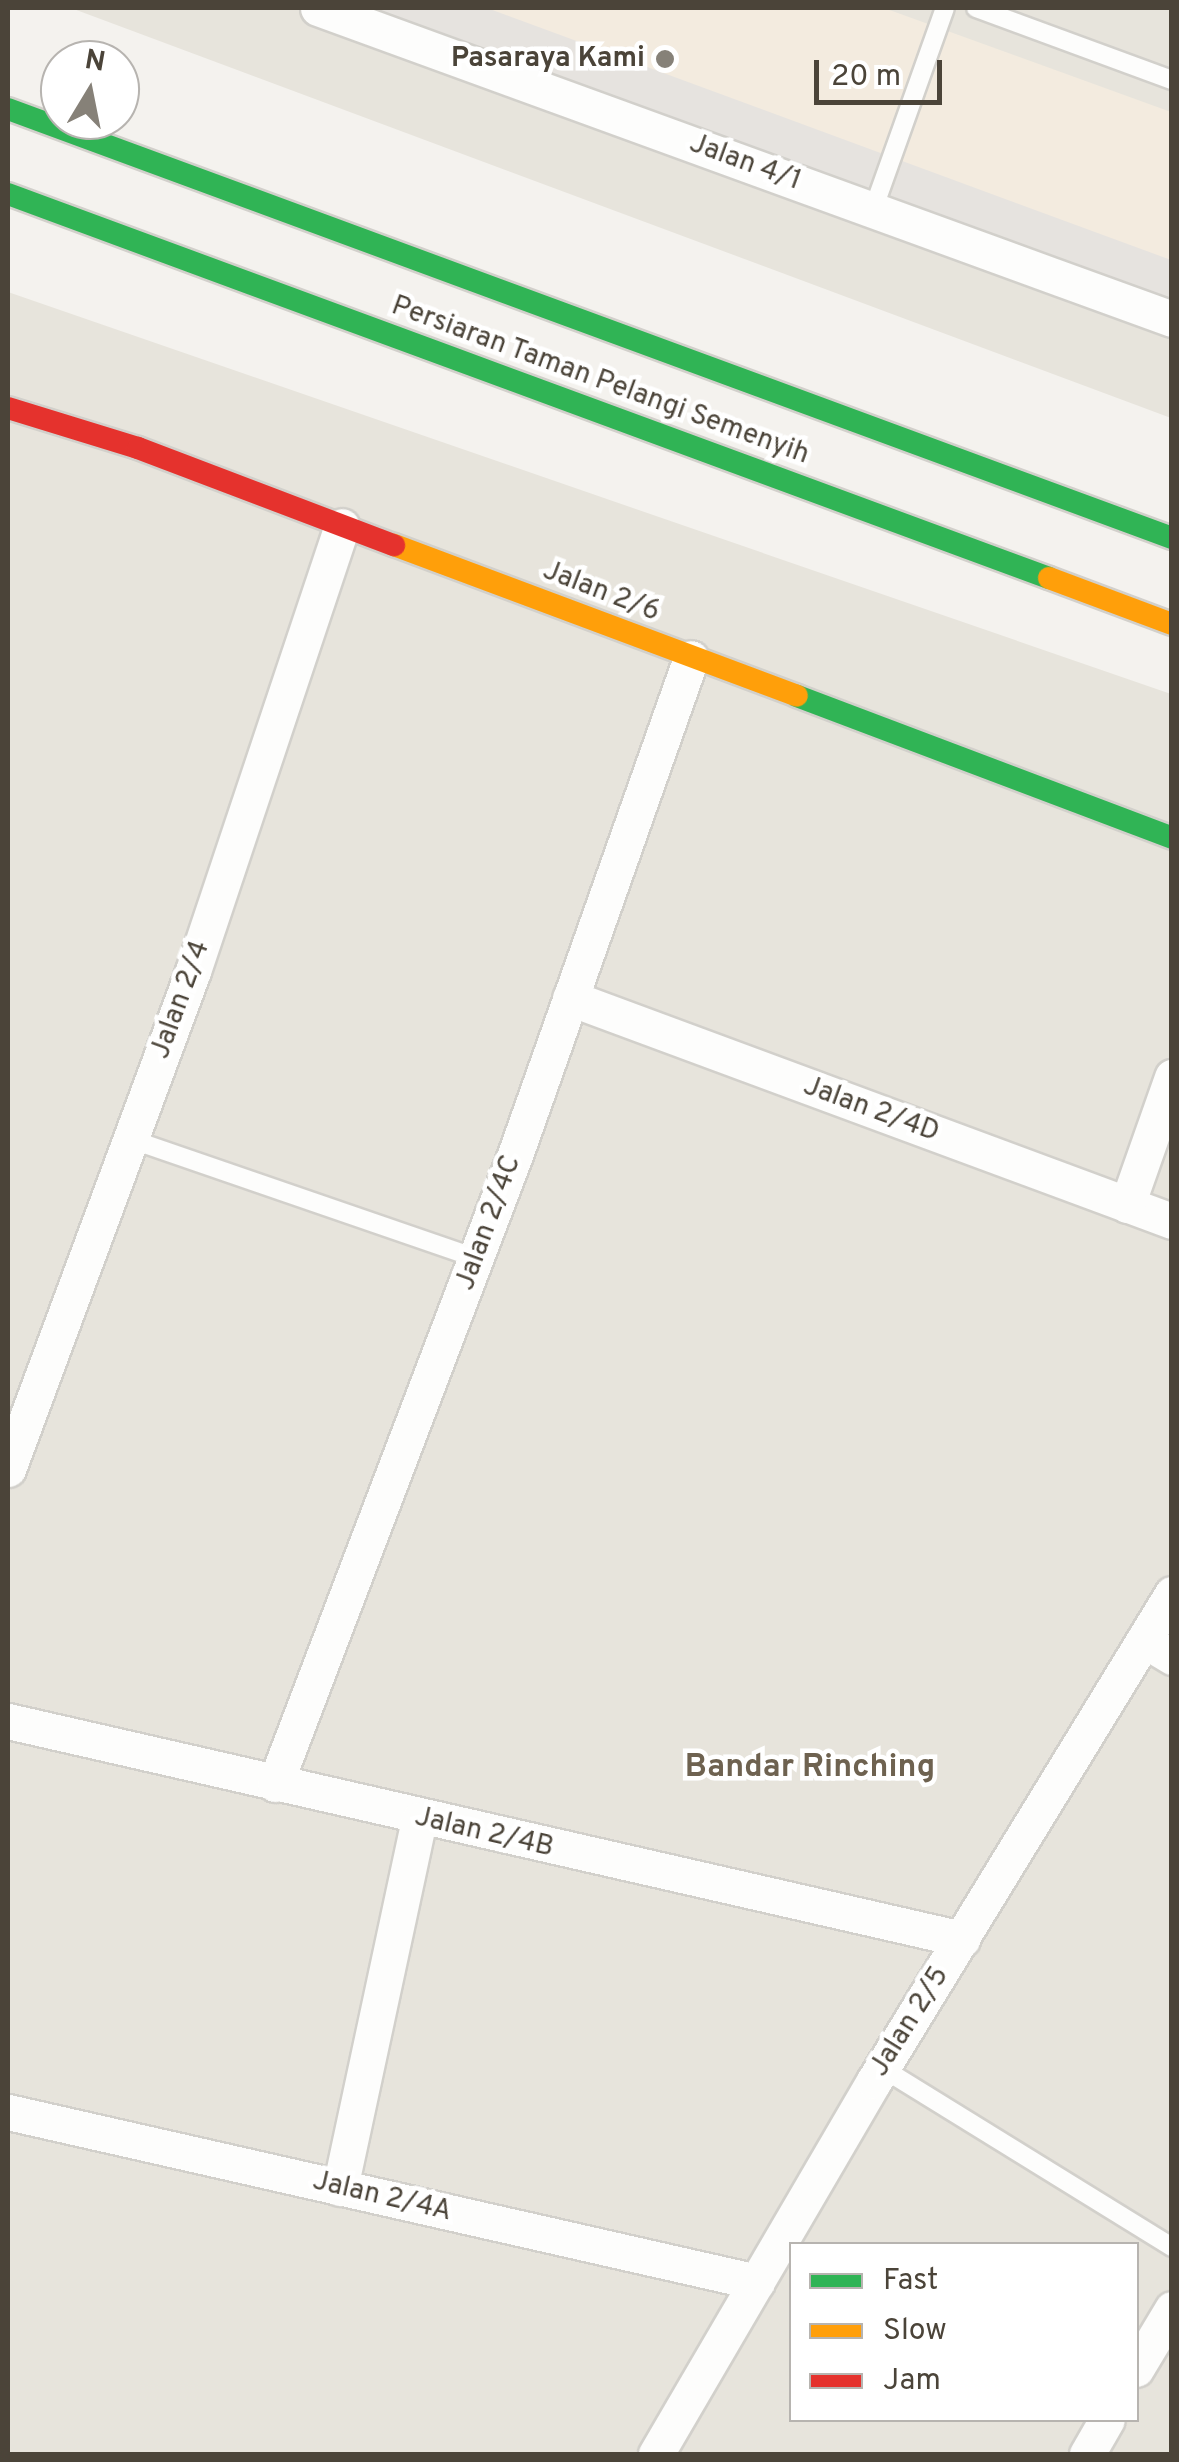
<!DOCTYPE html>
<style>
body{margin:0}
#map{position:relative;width:1179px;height:2462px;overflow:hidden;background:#f4f2ee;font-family:Overpass,sans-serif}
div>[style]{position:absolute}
.residential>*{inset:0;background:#e7e4dc}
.commercial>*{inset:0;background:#f3ebdf}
.parking>*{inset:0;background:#e6e3df}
.roads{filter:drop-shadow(2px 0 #d2d0cb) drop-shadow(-2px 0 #d2d0cb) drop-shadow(0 2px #d2d0cb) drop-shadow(0 -2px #d2d0cb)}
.lane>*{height:18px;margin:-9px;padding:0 9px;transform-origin:9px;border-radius:9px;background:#fdfdfc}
.street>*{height:35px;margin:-17.5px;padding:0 17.5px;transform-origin:17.5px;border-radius:17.5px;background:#fdfdfc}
.fast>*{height:22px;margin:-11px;padding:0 11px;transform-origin:11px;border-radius:11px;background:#30b455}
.slow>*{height:22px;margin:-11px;padding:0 11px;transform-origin:11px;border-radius:11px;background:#ff9f0a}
.jam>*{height:22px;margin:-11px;padding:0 11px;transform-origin:11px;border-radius:11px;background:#e5322d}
.dots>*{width:28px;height:28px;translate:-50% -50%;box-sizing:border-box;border:5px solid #fff;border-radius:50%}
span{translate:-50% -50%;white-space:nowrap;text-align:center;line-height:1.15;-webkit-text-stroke:9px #fff;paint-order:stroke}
.poi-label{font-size:28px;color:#4b4439;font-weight:700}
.right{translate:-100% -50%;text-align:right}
.street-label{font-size:28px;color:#4b4439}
.quarter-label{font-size:32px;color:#6e6250;font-weight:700}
.frame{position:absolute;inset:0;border:10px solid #4b4439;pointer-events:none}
.legend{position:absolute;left:789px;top:2242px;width:350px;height:180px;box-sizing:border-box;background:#fff;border:2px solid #b7b4b0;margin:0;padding:12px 18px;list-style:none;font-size:30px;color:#4b4439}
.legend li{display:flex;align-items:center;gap:20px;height:50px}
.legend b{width:50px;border:2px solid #b7b4b0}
.north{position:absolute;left:40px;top:40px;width:100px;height:100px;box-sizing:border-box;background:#fff;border:2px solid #b7b4b0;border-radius:50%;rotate:10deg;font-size:28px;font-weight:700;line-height:40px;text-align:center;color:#4b4439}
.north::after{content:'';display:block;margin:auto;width:35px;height:45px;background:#868178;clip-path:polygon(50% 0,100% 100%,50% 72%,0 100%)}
.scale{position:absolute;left:814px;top:60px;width:128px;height:45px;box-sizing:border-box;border:5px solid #4b4439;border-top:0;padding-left:12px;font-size:30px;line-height:35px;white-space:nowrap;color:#4b4439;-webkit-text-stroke:8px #fff;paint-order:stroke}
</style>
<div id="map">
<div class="residential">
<div style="clip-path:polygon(71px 8px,1171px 8px,1171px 418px)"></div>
<div style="clip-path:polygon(evenodd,8px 292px,1171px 694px,1171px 2454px,8px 2454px,8px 292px,792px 2244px,1136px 2244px,1136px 2420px,792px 2420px,792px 2244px)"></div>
</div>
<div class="commercial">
<div style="clip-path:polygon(372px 8px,884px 8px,1171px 112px,1171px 293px)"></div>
</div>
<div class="parking">
<div style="clip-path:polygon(366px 8px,487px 8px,1171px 260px,1171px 307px)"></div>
</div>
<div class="roads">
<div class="lane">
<div style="left:976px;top:8px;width:209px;rotate:20.2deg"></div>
<div style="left:873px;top:210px;width:214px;rotate:-70.4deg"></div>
<div style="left:130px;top:1139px;width:366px;rotate:19deg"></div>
<div style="left:882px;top:2068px;width:341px;rotate:31.7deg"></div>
</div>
<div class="street">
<div style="left:318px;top:8px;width:909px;rotate:20.01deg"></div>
<div style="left:570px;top:998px;width:642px;rotate:20.33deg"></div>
<div style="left:1127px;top:1205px;width:136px;rotate:-70.6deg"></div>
<div style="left:8px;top:1469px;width:531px;rotate:-69.62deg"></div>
<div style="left:193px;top:971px;width:469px;rotate:-71.5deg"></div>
<div style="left:1144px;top:1640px;width:33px;rotate:31deg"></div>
<div style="left:8px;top:1721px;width:979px;rotate:12.87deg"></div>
<div style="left:275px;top:1784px;width:673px;rotate:-69.12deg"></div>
<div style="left:515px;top:1155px;width:527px;rotate:-70.5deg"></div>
<div style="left:8px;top:2112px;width:768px;rotate:12.79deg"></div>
<div style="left:340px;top:2188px;width:377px;rotate:-77.9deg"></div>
<div style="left:1136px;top:2369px;width:70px;rotate:-59deg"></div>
<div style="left:656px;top:2454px;width:432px;rotate:-59.7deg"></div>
<div style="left:874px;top:2081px;width:571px;rotate:-58.54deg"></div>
<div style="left:1087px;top:2454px;width:39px;rotate:-60deg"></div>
</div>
<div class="fast">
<div style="left:8px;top:109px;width:1241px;rotate:20.23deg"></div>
<div style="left:8px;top:194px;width:1110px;rotate:20.25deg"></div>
<div style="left:797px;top:696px;width:401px;rotate:20.7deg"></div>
</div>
<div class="slow">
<div style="left:394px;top:545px;width:430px;rotate:20.5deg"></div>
<div style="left:1049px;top:578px;width:131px;rotate:20.5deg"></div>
</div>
<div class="jam">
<div style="left:8px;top:408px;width:136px;rotate:17.1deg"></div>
<div style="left:138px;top:448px;width:274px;rotate:20.8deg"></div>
</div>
</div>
<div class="dots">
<div style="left:665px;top:59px;background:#868178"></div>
</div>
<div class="poi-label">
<span class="right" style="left:645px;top:59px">Pasaraya Kami</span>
</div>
<div class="street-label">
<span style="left:745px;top:163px;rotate:20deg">Jalan 4/1</span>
<span style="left:600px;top:381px;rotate:20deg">Persiaran Taman Pelangi Semenyih</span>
<span style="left:601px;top:592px;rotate:21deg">Jalan 2/6</span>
<span style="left:181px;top:1000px;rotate:-70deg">Jalan 2/4</span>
<span style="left:871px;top:1110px;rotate:20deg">Jalan 2/4D</span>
<span style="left:489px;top:1223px;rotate:-70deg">Jalan 2/4C</span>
<span style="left:484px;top:1833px;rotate:13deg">Jalan 2/4B</span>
<span style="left:910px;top:2022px;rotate:-58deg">Jalan 2/5</span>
<span style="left:382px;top:2197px;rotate:13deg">Jalan 2/4A</span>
</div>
<div class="quarter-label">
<span style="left:810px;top:1768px">Bandar Rinching</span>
</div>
<div class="frame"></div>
<ul class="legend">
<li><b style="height:12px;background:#30b455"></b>Fast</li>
<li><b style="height:12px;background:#ff9f0a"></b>Slow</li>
<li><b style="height:12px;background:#e5322d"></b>Jam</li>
</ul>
<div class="north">N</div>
<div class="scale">20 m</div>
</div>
